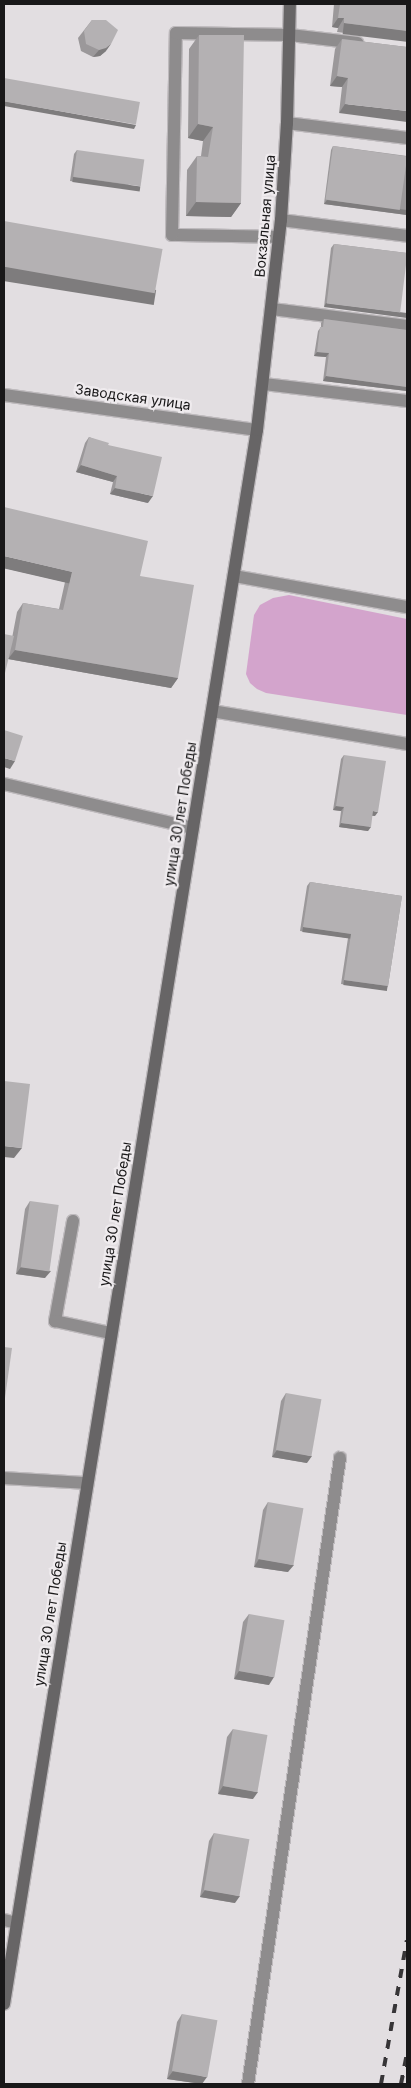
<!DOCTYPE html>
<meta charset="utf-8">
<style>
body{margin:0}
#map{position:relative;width:411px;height:2088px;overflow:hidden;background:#e2dee1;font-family:Inter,sans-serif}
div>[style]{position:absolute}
.green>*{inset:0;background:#d3a4cc}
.roads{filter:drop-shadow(1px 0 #bebabd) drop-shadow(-1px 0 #bebabd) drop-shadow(0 1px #bebabd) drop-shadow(0 -1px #bebabd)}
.service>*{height:12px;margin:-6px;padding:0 6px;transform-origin:6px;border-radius:6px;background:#8e8c8d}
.tertiary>*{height:12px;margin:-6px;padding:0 6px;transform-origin:6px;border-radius:6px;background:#8e8c8d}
.secondary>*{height:12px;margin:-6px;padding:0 6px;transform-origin:6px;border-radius:6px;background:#676566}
.rail>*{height:4px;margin-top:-2px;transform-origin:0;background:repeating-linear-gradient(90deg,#373537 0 9px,transparent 0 18px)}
.wall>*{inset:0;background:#9b989a}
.shaded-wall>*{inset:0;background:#7e7c7d;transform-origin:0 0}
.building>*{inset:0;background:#b4b1b3;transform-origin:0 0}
span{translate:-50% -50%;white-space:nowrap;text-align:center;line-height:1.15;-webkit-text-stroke:4.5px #efebee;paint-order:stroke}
.street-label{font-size:14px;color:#191819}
.frame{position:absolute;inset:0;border:5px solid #191819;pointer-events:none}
</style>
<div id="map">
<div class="green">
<div style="clip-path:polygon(289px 595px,407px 619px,407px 715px,266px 693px,257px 689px,250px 683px,246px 674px,254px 615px,260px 605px,273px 598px)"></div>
</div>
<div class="roads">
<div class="service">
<div style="left:287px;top:123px;width:121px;rotate:7.1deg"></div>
<div style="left:281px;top:220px;width:127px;rotate:7.2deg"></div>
<div style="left:279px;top:237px;width:107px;rotate:-178.9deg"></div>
<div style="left:172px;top:235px;width:202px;rotate:-88.9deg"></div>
<div style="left:176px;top:33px;width:114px;rotate:1deg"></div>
<div style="left:290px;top:35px;width:68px;rotate:6.7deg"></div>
<div style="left:272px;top:309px;width:136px;rotate:7.2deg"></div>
<div style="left:264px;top:384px;width:144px;rotate:6.8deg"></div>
<div style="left:234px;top:576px;width:176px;rotate:10.2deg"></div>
<div style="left:212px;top:711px;width:198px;rotate:9.6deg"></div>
<div style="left:4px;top:784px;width:194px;rotate:13.1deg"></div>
<div style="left:73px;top:1221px;width:102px;rotate:100.2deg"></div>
<div style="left:55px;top:1321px;width:56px;rotate:12.3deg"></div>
<div style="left:4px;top:1478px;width:82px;rotate:3.5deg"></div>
<div style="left:4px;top:1920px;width:13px;rotate:13deg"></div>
<div style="left:248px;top:2084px;width:633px;rotate:-81.64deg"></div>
</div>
<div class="tertiary">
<div style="left:4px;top:395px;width:255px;rotate:7.9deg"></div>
</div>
<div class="secondary">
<div style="left:4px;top:2004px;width:1594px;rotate:-80.87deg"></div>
<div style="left:257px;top:430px;width:211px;rotate:-83.5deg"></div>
<div style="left:281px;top:220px;width:97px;rotate:-86.5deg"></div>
<div style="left:287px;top:123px;width:119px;rotate:-88.6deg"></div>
</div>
</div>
<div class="rail">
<div style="left:381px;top:2084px;width:146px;rotate:-79.8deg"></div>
<div style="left:401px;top:2084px;width:33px;rotate:-79deg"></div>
</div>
<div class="wall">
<div style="clip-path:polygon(334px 4px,407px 4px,407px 41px,337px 32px,338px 28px,332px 27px)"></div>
<div style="clip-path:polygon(92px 20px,106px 51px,100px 56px,93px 57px,81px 51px,78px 38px)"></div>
<div style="clip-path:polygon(199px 35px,241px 203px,231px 217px,186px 216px,187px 170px,197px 156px,201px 156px,203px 141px,188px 138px,189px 49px)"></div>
<div style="clip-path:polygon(342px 39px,407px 47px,339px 113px,342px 87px,330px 86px,335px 49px)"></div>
<div style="clip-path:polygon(333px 146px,407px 156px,407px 215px,324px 204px,331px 150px)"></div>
<div style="clip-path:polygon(77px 150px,137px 190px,70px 181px,74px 154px)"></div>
<div style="clip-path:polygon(334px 244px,407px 253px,324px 307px,331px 248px)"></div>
<div style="clip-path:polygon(324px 319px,407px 330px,407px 391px,323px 381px,326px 357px,314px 356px,318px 331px,321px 327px,321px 323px)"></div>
<div style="clip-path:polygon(89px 437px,108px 445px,148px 503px,110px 494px,113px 482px,76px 472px,85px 443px)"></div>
<div style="clip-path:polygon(4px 568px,140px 576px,178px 678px,171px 688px,8px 659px,17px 612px,23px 603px,59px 609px,65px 582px)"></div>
<div style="clip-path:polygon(344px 755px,375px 816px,372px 816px,368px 831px,339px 827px,341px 811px,333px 810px,341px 759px)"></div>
<div style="clip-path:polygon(310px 882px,402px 896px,388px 986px,385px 990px,341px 984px,348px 938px,300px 931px,307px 886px)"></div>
<div style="clip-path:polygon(30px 1201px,45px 1278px,16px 1274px,25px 1209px)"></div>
<div style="clip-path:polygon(286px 1393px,307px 1463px,272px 1457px,281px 1401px)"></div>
<div style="clip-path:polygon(268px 1502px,288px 1572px,254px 1567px,263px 1510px)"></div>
<div style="clip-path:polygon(249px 1614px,269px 1685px,234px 1679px,243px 1622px)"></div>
<div style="clip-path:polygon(233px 1729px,253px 1799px,218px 1794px,227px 1737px)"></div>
<div style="clip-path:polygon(214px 1833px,235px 1903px,200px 1897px,209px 1841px)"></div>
<div style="clip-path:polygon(182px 2014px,202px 2084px,167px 2079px,177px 2022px)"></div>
</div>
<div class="shaded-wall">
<div style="clip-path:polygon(338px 18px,344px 18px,338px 28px,332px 27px)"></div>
<div style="left:344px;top:23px;width:64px;height:11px;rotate:7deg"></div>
<div style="clip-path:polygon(111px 44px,106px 51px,100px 56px,93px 57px,99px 50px)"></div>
<div style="clip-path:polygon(337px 76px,348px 78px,342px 87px,330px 86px)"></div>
<div style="clip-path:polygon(4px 101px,136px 125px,134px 129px,4px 106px)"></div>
<div style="clip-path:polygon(345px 104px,407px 111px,407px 122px,339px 113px)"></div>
<div style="clip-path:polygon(198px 124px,213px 127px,203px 141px,188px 138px)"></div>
<div style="left:73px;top:177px;width:68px;height:5px;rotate:8deg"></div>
<div style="clip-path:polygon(327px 200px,407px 210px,407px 215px,324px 204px)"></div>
<div style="clip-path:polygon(196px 202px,241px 203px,231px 217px,186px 216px)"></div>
<div style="left:4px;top:266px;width:154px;height:15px;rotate:9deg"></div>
<div style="clip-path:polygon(326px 303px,407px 313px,407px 318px,324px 307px)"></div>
<div style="clip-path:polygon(317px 352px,329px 353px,326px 357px,314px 356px)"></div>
<div style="clip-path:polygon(326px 376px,407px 387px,407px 391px,323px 381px)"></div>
<div style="clip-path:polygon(81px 465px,117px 476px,113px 482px,76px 472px)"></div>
<div style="clip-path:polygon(115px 488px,153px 496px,148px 503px,110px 494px)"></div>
<div style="left:4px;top:556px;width:70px;height:12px;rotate:13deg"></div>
<div style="clip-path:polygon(15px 650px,178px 678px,171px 688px,8px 659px)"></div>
<div style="clip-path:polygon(4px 758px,15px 761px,10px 769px,4px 767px)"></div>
<div style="clip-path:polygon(336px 806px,344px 807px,341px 811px,333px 810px)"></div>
<div style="clip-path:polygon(373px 811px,378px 812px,375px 816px,370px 815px)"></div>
<div style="clip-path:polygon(341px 823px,371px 827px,368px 831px,339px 827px)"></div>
<div style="left:303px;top:927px;width:49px;height:5px;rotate:8deg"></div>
<div style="left:344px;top:980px;width:44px;height:5px;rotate:8deg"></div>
<div style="clip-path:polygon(4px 1146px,22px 1148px,14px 1158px,4px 1157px)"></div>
<div style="clip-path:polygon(21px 1267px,51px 1271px,45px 1278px,16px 1274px)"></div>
<div style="clip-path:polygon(277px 1450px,312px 1456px,307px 1463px,272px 1457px)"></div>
<div style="clip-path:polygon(259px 1559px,294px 1565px,288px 1572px,254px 1567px)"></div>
<div style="clip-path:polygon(239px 1671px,274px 1677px,269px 1685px,234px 1679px)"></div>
<div style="clip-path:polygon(223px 1786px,258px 1792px,253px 1799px,218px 1794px)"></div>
<div style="clip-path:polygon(205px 1890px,240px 1896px,235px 1903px,200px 1897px)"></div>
<div style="clip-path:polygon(173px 2071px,207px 2077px,202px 2084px,167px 2079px)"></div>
</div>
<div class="building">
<div style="clip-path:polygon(340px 4px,407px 4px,407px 31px,344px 23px,344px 18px,338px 18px)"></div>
<div style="clip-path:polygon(92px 20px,106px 20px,118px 30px,111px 44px,106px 48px,99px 50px,86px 44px,84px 31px)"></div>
<div style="clip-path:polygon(199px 35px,244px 35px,241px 203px,196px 202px,197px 156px,208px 157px,213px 127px,198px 124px)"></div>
<div style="clip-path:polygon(342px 39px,407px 47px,407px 111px,345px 104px,348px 78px,337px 76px)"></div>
<div style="left:4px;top:78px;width:138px;height:23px;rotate:10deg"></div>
<div style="left:333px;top:146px;width:75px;height:54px;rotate:8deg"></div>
<div style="left:77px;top:150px;width:68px;height:27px;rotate:8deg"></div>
<div style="left:4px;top:221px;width:161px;height:45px;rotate:10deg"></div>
<div style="left:334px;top:244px;width:74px;height:60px;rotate:7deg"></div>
<div style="clip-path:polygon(324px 319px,407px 330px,407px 387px,326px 376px,329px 353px,317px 352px,320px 327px,323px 327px)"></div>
<div style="clip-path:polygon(89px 437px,109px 443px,108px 445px,162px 457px,153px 496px,115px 488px,117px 476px,81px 465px)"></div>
<div style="clip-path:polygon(4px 507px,148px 541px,140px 576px,194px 585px,178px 678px,15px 650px,23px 603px,63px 610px,72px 572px,4px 556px)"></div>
<div style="clip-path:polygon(4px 634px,14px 636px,4px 677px)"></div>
<div style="clip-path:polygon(4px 730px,23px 736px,15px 761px,4px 758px)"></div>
<div style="clip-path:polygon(344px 755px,386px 761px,378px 812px,373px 811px,371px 827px,341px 823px,344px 807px,336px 806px)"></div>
<div style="clip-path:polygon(310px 882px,402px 896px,388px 986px,344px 980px,351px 934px,303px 927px)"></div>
<div style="clip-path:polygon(4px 1081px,30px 1084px,22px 1148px,4px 1146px)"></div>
<div style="left:30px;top:1201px;width:29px;height:67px;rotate:8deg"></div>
<div style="clip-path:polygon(4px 1347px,12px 1348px,4px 1405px)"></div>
<div style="left:286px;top:1393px;width:36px;height:58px;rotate:10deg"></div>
<div style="left:268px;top:1502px;width:36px;height:58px;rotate:10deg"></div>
<div style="left:249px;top:1614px;width:36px;height:58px;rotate:10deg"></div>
<div style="left:233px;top:1729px;width:35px;height:58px;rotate:10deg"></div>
<div style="left:214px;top:1833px;width:36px;height:58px;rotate:10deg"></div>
<div style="left:182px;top:2014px;width:36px;height:58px;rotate:10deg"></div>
</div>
<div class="street-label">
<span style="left:265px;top:216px;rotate:-85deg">Вокзальная улица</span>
<span style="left:133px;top:397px;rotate:8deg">Заводская улица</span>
<span style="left:180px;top:814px;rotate:-81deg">улица 30 лет Победы</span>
<span style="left:115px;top:1214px;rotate:-81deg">улица 30 лет Победы</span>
<span style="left:50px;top:1614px;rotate:-81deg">улица 30 лет Победы</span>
</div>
<div class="frame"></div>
</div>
